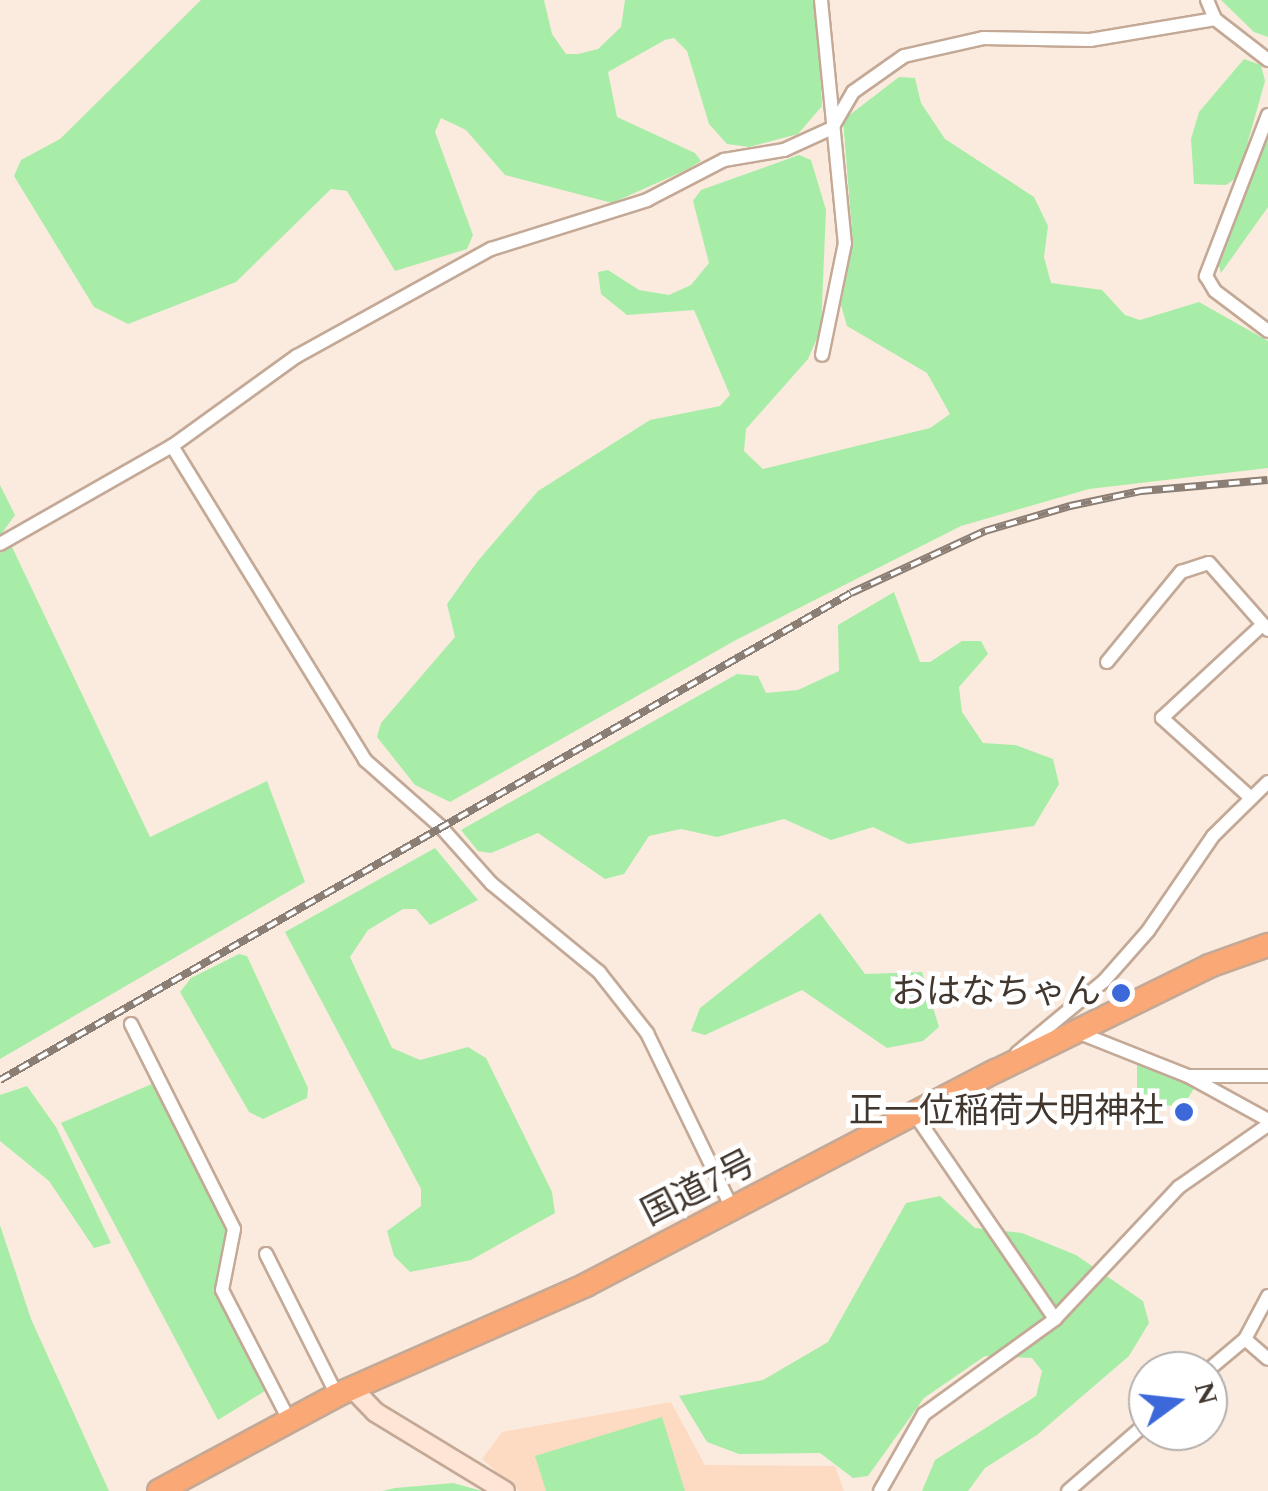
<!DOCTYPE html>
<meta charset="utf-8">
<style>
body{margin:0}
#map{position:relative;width:1268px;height:1491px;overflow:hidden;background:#fbebdf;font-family:Spectral,"Noto Sans JP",serif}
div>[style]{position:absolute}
.built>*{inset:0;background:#fddbc2}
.green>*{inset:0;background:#a7eda8}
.roads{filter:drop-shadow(2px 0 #c3a996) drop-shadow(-2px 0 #c3a996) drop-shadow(0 2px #c3a996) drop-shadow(0 -2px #c3a996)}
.street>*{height:12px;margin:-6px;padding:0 6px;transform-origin:6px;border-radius:6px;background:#fff}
.secondary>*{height:18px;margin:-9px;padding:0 9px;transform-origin:9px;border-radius:9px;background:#fee5d6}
.highway>*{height:22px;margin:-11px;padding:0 11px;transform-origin:11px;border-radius:11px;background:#faa876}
.rail>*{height:8px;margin-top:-4px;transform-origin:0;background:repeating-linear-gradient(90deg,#fff 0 11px,#8b7e74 0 22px);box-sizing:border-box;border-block:2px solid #8b7e74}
.dots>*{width:28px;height:28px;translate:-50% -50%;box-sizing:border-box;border:5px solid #fff;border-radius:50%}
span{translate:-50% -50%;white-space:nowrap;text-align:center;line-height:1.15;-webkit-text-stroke:9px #fff;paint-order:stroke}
.poi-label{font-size:35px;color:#42372f}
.right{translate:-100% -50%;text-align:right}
.street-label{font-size:35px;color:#42372f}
.north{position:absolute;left:1128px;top:1351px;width:100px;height:100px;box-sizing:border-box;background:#fff;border:2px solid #b3afac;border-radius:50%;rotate:75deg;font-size:28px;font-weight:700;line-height:40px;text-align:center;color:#42372f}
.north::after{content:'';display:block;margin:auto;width:35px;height:45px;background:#3c68d9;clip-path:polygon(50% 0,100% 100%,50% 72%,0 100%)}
</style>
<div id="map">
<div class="built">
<div style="clip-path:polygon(671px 1402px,705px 1465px,835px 1466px,844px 1491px,519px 1491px,482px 1459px,502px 1432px)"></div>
</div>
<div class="green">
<div style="clip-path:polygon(201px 0,544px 0,552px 34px,566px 54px,578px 54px,598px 49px,621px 27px,625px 0,816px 0,822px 106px,798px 134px,749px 147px,727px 144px,709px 124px,687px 51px,674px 38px,665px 40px,608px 72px,617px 117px,695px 153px,701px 161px,686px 170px,612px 203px,505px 175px,466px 130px,441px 118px,435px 132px,473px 235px,467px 249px,395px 271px,347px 191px,331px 189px,236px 282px,128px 324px,94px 307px,14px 176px,21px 160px,60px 139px)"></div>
<div style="clip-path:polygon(1221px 0,1268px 0,1268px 37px,1254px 32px)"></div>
<div style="clip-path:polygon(1244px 59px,1261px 65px,1265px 81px,1238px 177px,1226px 185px,1194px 184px,1191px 139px,1199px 112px)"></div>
<div style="clip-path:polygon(899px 77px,915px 78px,921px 103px,945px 139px,1034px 197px,1048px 226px,1044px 257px,1051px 283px,1102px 290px,1125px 315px,1140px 320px,1199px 302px,1268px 341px,1268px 468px,1089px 489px,961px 526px,736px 640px,450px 802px,415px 785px,377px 737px,381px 723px,455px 637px,447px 604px,477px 562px,538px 491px,650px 420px,720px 406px,730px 395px,694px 310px,627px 315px,601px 294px,598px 272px,608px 270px,639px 290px,669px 295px,691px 285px,709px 263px,693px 201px,701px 190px,799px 155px,811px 160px,826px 210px,821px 329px,808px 359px,746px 429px,744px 451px,763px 469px,930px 428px,950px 414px,927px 373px,847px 326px,841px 305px,853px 243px,843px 120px)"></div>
<div style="clip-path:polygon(1268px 124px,1268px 207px,1221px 273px,1217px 259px)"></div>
<div style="clip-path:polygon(0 485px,15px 515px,0 536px)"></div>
<div style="clip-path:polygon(12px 547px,150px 837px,267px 781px,305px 882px,0 1059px,0 553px)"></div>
<div style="clip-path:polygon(894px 592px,920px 662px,930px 662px,962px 641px,981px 641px,988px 654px,959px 687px,962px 712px,983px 743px,1015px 745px,1053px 759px,1059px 784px,1034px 826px,908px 844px,873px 827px,831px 840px,784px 819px,717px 837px,681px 829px,649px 836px,624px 874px,605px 879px,538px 833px,491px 853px,478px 851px,461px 830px,737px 674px,758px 676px,766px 693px,798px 690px,839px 671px,838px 625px)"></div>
<div style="clip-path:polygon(435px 848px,478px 900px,430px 925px,416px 909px,403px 909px,368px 930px,350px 957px,392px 1048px,420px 1060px,468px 1047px,486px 1058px,552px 1192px,555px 1213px,471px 1260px,410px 1272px,394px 1256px,387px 1231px,421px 1206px,421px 1189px,285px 932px)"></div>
<div style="clip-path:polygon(820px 913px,865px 974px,922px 972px,939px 1027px,923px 1041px,887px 1048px,802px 990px,705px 1035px,691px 1031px,700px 1008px)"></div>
<div style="clip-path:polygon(239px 954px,247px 956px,308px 1088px,307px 1098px,263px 1119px,249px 1112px,180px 992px,191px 978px)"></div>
<div style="clip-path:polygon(1137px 1063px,1196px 1085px,1182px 1108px,1137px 1099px)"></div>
<div style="clip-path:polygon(154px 1083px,228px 1228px,216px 1287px,268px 1389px,218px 1420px,61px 1123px)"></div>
<div style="clip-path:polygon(27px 1086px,56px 1127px,111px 1243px,94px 1248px,49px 1181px,0 1141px,0 1095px)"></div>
<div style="clip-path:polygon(940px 1196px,975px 1228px,1022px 1233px,1076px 1255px,1143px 1301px,1149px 1323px,1129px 1356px,1037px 1435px,985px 1468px,968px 1491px,922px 1491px,935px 1460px,1036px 1396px,1042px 1371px,1032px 1358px,985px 1356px,924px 1398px,868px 1476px,853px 1478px,820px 1453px,739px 1454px,707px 1442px,679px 1396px,763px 1380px,828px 1342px,906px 1203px)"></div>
<div style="clip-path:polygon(0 1225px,31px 1319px,109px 1491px,0 1491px)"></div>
<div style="clip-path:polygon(662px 1417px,685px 1491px,546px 1491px,535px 1456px)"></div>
<div style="clip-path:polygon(453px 1483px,482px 1491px,382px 1491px,395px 1488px)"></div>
</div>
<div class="roads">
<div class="street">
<div style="left:821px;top:0;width:244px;rotate:84.4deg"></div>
<div style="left:845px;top:243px;width:114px;rotate:101.6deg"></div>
<div style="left:1207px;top:0;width:21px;rotate:67deg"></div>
<div style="left:1215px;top:19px;width:67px;rotate:37.7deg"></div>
<div style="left:1268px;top:115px;width:173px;rotate:111.1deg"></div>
<div style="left:1206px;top:276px;width:17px;rotate:59deg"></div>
<div style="left:1215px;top:291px;width:66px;rotate:37deg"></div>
<div style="left:172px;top:446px;width:369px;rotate:58.4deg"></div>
<div style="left:365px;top:760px;width:101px;rotate:41.4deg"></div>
<div style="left:441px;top:827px;width:76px;rotate:48.2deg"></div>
<div style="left:492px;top:884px;width:139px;rotate:39.4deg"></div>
<div style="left:599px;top:972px;width:78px;rotate:51.8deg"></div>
<div style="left:647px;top:1033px;width:197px;rotate:64.1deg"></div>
<div style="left:0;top:544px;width:198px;rotate:-29.7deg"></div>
<div style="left:172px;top:446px;width:154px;rotate:-35.8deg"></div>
<div style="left:297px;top:356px;width:222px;rotate:-28.9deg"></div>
<div style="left:491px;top:249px;width:164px;rotate:-17.4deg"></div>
<div style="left:647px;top:200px;width:87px;rotate:-27.5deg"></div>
<div style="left:724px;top:160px;width:61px;rotate:-9.5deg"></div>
<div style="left:784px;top:150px;width:53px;rotate:-24.6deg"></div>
<div style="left:832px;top:128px;width:42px;rotate:-59.7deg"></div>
<div style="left:853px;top:92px;width:62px;rotate:-35.2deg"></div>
<div style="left:904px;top:56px;width:81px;rotate:-12.8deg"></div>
<div style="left:983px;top:38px;width:107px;rotate:1.1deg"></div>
<div style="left:1090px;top:40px;width:127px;rotate:-9.5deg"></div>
<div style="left:1107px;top:662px;width:117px;rotate:-50.6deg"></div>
<div style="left:1181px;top:572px;width:29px;rotate:-18deg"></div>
<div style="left:1209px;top:563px;width:89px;rotate:48.6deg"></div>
<div style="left:1251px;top:798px;width:120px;rotate:-138deg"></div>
<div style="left:1162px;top:718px;width:134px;rotate:-42.9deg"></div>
<div style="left:131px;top:1024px;width:229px;rotate:63.3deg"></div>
<div style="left:234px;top:1229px;width:62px;rotate:101.1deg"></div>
<div style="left:222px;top:1290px;width:146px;rotate:62.7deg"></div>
<div style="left:1077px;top:1032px;width:119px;rotate:21.6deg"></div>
<div style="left:1188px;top:1076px;width:91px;rotate:28.8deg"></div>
<div style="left:1017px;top:1053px;width:113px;rotate:-39.6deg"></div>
<div style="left:1104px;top:981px;width:67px;rotate:-48.7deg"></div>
<div style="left:1148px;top:931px;width:115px;rotate:-55.6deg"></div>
<div style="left:1213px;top:836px;width:77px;rotate:-44.5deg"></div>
<div style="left:1191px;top:1076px;width:77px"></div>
<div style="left:916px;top:1116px;width:246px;rotate:55.6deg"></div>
<div style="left:266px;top:1254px;width:158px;rotate:63.3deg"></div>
<div style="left:1268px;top:1296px;width:49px;rotate:118.1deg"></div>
<div style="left:1245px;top:1339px;width:30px;rotate:41deg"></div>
<div style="left:1207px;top:1371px;width:50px;rotate:-40.1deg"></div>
<div style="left:880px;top:1491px;width:89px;rotate:-60.3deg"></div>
<div style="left:924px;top:1414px;width:162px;rotate:-35.9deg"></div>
<div style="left:1055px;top:1319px;width:181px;rotate:-46.8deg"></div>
<div style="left:1179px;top:1187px;width:108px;rotate:-34.9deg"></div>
<div style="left:1068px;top:1491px;width:106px;rotate:-40.8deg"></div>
</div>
<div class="secondary">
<div style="left:353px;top:1389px;width:32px;rotate:46deg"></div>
<div style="left:375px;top:1412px;width:152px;rotate:31.3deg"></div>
</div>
<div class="highway">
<div style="left:159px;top:1491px;width:202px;rotate:-28.3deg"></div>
<div style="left:337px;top:1395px;width:272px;rotate:-23.8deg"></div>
<div style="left:586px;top:1285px;width:462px;rotate:-27.6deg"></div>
<div style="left:996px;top:1071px;width:237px;rotate:-26.2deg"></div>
<div style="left:1209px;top:966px;width:63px;rotate:-19.6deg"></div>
</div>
</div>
<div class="rail">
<div style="left:0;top:1080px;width:980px;rotate:-29.78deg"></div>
<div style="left:851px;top:593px;width:148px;rotate:-24.8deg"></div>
<div style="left:985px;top:531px;width:89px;rotate:-16.4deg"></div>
<div style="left:1070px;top:506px;width:73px;rotate:-11.9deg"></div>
<div style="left:1141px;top:491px;width:127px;rotate:-5deg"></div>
</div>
<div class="dots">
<div style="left:1121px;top:993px;background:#3c68d9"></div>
<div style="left:1184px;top:1112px;background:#3c68d9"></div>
</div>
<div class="poi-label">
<span class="right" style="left:1101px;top:993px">おはなちゃん</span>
<span class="right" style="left:1164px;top:1112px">正一位稲荷大明神社</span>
</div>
<div class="street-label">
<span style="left:699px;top:1189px;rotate:-27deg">国道7号</span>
</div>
<div class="north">N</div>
</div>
